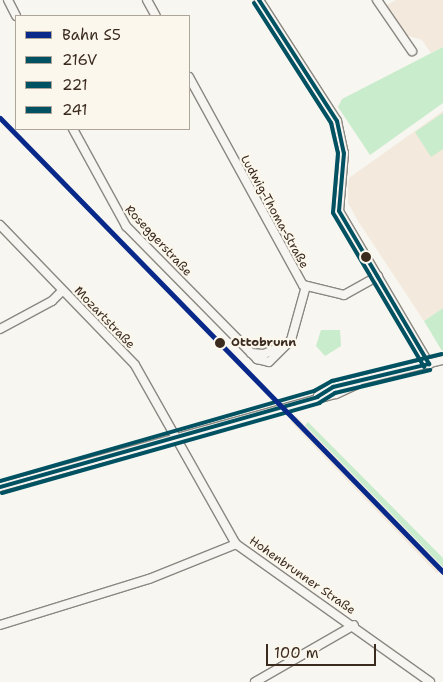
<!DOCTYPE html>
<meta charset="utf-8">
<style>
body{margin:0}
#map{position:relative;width:443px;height:682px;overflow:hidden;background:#f8f6f0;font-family:"Shantell Sans",sans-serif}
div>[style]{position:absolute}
.built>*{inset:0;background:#f3e9dd;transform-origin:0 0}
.green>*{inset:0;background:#c8eccc}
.roads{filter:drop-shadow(1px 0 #8b8781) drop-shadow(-1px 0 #8b8781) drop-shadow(0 1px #8b8781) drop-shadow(0 -1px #8b8781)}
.minor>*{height:8px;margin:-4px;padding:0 4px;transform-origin:4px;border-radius:4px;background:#f6f5f1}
.bus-1>*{height:4px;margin:-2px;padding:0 2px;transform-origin:2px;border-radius:2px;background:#005262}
.bus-2>*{height:4px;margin:-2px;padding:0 2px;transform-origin:2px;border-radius:2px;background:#005262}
.bus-3>*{height:4px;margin:-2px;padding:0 2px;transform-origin:2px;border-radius:2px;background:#005262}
.rail-1>*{height:5px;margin:-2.5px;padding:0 2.5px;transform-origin:2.5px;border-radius:2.5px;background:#08298a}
.dots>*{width:14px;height:14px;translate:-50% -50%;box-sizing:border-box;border:2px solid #fbf7ec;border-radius:50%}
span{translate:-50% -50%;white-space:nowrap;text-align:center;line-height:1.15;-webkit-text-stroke:4.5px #fbf7ec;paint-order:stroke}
.street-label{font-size:12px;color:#3b2a1e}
.stop-label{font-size:12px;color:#3b2a1e;font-weight:700}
.left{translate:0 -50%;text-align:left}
.legend{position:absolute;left:15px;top:15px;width:175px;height:115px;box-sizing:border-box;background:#fbf7ec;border:1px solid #aea59a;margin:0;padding:6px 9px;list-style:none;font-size:15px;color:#3b2a1e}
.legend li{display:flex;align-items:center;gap:10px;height:25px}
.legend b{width:25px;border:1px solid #aea59a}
.scale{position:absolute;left:266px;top:644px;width:110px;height:22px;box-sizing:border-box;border:2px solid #3b2a1e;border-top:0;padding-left:6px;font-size:15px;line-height:18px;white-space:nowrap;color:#3b2a1e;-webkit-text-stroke:4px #fbf7ec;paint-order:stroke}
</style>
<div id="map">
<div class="built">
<div style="clip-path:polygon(396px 0,443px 0,443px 47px,431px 53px,422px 40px,406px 35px,385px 6px)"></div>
<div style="clip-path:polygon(443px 111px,443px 308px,424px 321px,358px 221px,348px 203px,348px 187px,349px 178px)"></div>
<div style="left:296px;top:416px;width:211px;height:8px;rotate:46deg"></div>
</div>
<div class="green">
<div style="clip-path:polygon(443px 47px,443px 103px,370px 155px,338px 107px,342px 99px)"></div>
<div style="clip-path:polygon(443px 113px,443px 149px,431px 157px,415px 132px)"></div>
<div style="clip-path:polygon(443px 308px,443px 350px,442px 351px,424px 321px)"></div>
<div style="clip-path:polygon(321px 330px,340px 330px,341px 346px,325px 356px,316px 346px)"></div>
<div style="clip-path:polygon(308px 422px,443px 558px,443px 567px,305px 425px)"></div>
</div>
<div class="roads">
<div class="minor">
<div style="left:8px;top:0;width:18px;rotate:63deg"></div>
<div style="left:147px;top:0;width:18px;rotate:61deg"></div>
<div style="left:259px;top:0;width:144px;rotate:57.2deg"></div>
<div style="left:337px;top:121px;width:33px;rotate:78deg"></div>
<div style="left:344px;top:153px;width:58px;rotate:94.9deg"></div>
<div style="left:339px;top:211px;width:178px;rotate:59.5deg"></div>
<div style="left:377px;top:0;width:62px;rotate:55.5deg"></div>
<div style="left:189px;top:77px;width:237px;rotate:61.3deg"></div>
<div style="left:303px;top:285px;width:42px;rotate:13.7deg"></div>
<div style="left:344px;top:295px;width:39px;rotate:-29deg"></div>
<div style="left:73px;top:129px;width:111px;rotate:61.3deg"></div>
<div style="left:126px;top:226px;width:187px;rotate:45.4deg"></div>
<div style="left:257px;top:359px;width:12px;rotate:14deg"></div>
<div style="left:269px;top:362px;width:31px;rotate:-45deg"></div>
<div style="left:291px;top:340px;width:56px;rotate:-74.5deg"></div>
<div style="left:0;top:225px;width:194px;rotate:46deg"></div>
<div style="left:135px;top:365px;width:206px;rotate:60.6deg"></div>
<div style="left:236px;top:544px;width:238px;rotate:35.4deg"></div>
<div style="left:0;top:329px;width:59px;rotate:-28.3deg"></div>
<div style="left:52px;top:301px;width:14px;rotate:-45deg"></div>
<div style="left:251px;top:353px;width:13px;rotate:4deg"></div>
<div style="left:264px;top:354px;width:21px;rotate:-23deg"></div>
<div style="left:318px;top:396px;width:17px;rotate:-31deg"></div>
<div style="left:333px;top:387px;width:113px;rotate:-13.8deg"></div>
<div style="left:0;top:487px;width:349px;rotate:-15.5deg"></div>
<div style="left:336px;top:394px;width:23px;rotate:-25deg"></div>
<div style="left:0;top:625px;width:156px;rotate:-17.2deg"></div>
<div style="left:149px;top:579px;width:94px;rotate:-21.9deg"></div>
<div style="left:255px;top:682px;width:114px;rotate:-29.9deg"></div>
</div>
</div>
<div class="bus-1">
<div style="left:259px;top:0;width:144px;rotate:57.2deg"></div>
<div style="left:337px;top:121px;width:33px;rotate:78deg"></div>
<div style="left:344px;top:153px;width:58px;rotate:94.9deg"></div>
<div style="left:339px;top:211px;width:178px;rotate:59.5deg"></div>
<div style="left:0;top:487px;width:330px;rotate:-15.8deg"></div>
<div style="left:317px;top:397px;width:19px;rotate:-32deg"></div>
<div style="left:333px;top:387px;width:99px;rotate:-13.5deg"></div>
</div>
<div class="bus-2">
<div style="left:254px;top:3px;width:143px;rotate:57.3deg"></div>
<div style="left:331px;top:123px;width:31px;rotate:77deg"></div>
<div style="left:338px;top:153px;width:60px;rotate:94.8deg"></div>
<div style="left:333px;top:213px;width:179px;rotate:59.4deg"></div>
<div style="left:2px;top:493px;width:330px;rotate:-15.8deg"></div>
<div style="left:319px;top:403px;width:19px;rotate:-32deg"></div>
<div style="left:335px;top:393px;width:98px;rotate:-13.6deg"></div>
</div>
<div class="bus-3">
<div style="left:0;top:481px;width:327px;rotate:-16deg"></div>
<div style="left:314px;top:391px;width:21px;rotate:-29deg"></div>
<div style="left:332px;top:381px;width:113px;rotate:-13.8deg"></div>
</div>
<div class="rail-1">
<div style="left:0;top:118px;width:634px;rotate:45.7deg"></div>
</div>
<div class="dots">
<div style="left:366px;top:257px;background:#3b2a1e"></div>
<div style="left:220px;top:343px;background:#3b2a1e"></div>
</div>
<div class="street-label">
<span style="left:274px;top:212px;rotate:61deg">Ludwig-Thoma-Straße</span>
<span style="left:158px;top:241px;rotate:47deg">Roseggerstraße</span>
<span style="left:104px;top:318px;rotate:46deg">Mozartstraße</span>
<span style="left:302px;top:576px;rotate:35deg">Hohenbrunner Straße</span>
</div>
<div class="stop-label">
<span class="left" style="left:231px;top:343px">Ottobrunn</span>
</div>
<ul class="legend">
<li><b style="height:6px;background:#08298a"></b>Bahn S5</li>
<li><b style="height:6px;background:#005262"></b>216V</li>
<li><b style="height:6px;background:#005262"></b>221</li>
<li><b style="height:6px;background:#005262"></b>241</li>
</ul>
<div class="scale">100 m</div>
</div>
